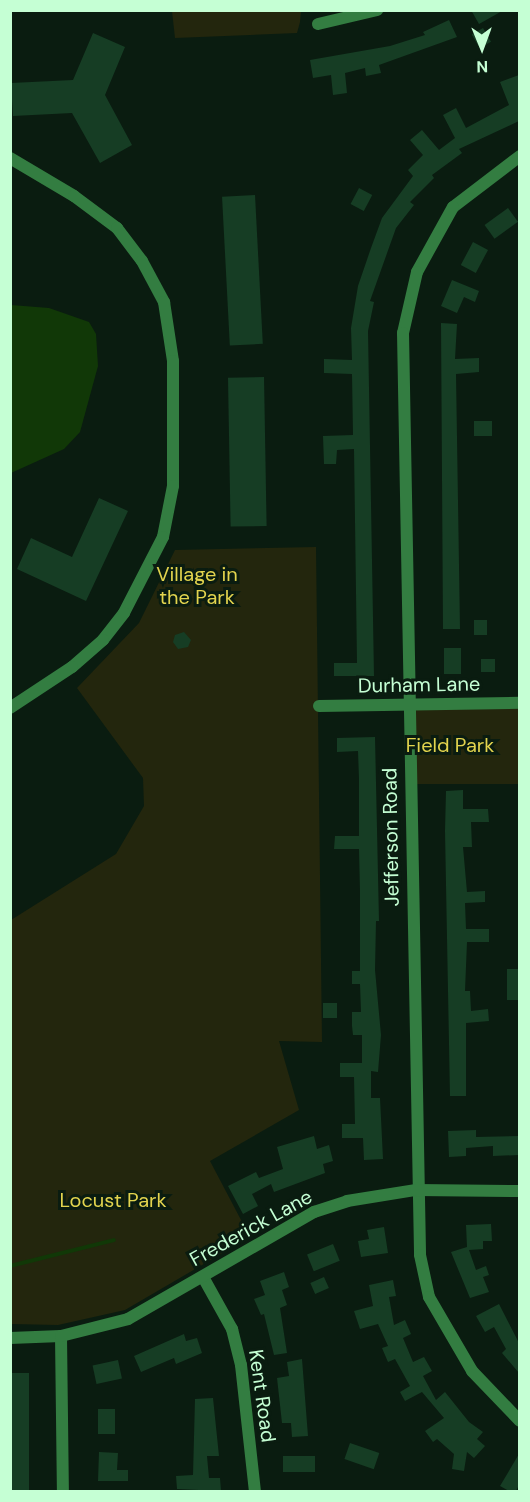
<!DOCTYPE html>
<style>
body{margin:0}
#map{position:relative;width:530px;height:1502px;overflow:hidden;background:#0a1c10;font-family:"DM Sans",sans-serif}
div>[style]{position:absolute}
.green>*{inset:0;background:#23260d;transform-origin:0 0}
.water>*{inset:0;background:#113807}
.stream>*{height:4px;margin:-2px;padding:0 2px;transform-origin:2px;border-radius:2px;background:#113807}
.building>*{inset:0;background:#163d24;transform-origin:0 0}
.minor>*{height:12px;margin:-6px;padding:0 6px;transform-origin:6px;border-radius:6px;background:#337d41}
span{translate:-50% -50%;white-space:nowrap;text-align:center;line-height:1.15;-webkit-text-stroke:6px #0a1c10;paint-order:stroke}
.park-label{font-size:20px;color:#e2d44e}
.street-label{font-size:20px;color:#c5ffd4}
.frame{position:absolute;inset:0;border:12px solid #c5ffd4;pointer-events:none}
.north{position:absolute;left:452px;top:18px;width:60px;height:60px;-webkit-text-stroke:4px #0a1c10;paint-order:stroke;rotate:179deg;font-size:16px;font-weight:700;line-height:24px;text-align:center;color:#c5ffd4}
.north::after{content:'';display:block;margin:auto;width:21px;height:27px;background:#c5ffd4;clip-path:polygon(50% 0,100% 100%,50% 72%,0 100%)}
</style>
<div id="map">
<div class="green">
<div style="clip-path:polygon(172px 11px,301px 11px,300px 22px,297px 33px,175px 38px)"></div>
<div style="clip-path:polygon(316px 547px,322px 1042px,279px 1041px,299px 1110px,210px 1161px,250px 1237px,125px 1310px,58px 1325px,11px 1324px,11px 920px,116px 854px,144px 806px,143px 778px,77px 688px,139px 623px,175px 550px)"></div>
<div style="left:519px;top:703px;width:81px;height:110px;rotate:90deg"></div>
</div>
<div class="water">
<div style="clip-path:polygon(11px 305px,49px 308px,89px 322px,96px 334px,98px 366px,80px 432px,64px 449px,11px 473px)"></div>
</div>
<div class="stream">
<div style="left:10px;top:1266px;width:107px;rotate:-14deg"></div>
</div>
<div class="building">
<div style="clip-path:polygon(471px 10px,504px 10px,479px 24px)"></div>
<div style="clip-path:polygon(449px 20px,457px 37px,379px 65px,381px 73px,366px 76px,365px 68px,345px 73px,347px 93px,333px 95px,331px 75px,313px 78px,310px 60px,390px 46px,425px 35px,423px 32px)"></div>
<div style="left:483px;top:28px;width:16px;height:13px;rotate:60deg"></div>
<div style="clip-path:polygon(93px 33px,125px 47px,105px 95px,132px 145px,100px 163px,72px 113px,13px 116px,11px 83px,73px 80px)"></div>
<div style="clip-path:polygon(519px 75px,519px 121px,459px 149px,462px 153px,432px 175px,434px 178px,410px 202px,414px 205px,396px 228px,370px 301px,374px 302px,368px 331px,374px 676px,334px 676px,334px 663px,357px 663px,354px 449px,337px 450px,336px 464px,324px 464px,323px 436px,353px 435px,352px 374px,324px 373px,324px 359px,352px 360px,351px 328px,358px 286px,371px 248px,382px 218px,413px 176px,408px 170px,423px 155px,410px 140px,422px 130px,439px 150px,455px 138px,443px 115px,456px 108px,466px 128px,509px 105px,500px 82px)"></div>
<div style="left:359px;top:188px;width:15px;height:18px;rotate:28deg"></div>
<div style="left:255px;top:195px;width:149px;height:33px;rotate:87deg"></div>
<div style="left:508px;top:208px;width:17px;height:29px;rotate:54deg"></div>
<div style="left:473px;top:242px;width:17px;height:26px;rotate:28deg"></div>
<div style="clip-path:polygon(452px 280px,479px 291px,475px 302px,464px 297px,457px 313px,441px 306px)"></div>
<div style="clip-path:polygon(441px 323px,457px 324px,455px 359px,479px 358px,479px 372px,456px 374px,460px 629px,443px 629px)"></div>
<div style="left:264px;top:377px;width:149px;height:36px;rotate:89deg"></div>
<div style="left:492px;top:421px;width:15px;height:18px;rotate:90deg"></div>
<div style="clip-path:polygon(99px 498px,128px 511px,86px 601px,17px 569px,31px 538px,72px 557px)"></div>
<div style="left:474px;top:620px;width:13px;height:15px"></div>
<div style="clip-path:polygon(184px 632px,191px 640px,188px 647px,178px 649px,173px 642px,175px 635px)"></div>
<div style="left:461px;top:648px;width:26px;height:17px;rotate:90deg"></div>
<div style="left:495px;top:659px;width:13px;height:14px;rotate:90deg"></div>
<div style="clip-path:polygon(375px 737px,379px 921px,376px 921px,375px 970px,381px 1035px,378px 1072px,371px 1071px,371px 1098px,380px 1098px,383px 1159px,364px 1160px,363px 1138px,342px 1138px,342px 1124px,355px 1124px,354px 1077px,340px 1077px,340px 1063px,362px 1063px,362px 1035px,353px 1035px,352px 1026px,352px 1012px,361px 1012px,360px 984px,352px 984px,352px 971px,360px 971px,360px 892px,359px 849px,334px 849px,335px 836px,359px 836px,359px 779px,358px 751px,337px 752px,337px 738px)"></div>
<div style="clip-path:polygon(463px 790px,463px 809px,488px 809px,489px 822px,471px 822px,472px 847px,463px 847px,467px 892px,485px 891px,485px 902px,465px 903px,466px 929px,489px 929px,489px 942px,467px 942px,465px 991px,470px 991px,471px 1011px,488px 1009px,489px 1021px,466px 1023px,466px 1096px,450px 1096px,445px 831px,446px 791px)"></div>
<div style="left:519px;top:969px;width:31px;height:12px;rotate:90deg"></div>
<div style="left:337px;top:1003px;width:15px;height:14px;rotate:90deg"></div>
<div style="clip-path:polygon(476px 1130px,476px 1137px,519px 1136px,519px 1155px,493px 1156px,493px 1146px,466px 1148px,466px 1156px,449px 1157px,448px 1131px)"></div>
<div style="clip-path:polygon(314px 1136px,317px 1149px,329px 1145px,333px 1161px,323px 1164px,325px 1173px,274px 1192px,271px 1184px,252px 1194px,258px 1206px,243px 1214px,228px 1186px,256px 1172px,259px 1178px,283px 1169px,277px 1147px)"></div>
<div style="clip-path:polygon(491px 1224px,492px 1241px,483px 1241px,483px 1249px,469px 1250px,476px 1270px,486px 1266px,489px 1275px,483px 1277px,489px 1292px,470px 1298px,451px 1252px,467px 1247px,466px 1225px)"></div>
<div style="clip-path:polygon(384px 1227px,388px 1253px,361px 1257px,358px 1241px,369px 1239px,367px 1230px)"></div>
<div style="left:333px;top:1244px;width:18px;height:28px;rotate:68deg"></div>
<div style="clip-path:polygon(284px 1272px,289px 1287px,282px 1290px,287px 1305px,280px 1308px,287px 1353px,274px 1355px,264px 1314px,261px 1315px,254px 1299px,265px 1295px,260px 1281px)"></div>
<div style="left:324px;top:1277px;width:12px;height:15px;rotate:66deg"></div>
<div style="clip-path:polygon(393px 1280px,396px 1296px,389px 1297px,394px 1325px,405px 1320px,411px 1334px,403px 1338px,413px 1362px,424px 1357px,432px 1371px,423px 1376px,436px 1400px,445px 1392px,469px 1422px,483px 1432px,477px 1439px,485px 1446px,474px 1458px,467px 1452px,464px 1471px,452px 1469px,454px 1454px,437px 1439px,433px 1442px,425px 1431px,444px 1418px,422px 1392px,405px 1401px,400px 1392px,410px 1386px,395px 1359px,388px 1362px,382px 1348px,388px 1346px,378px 1324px,360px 1329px,354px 1311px,373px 1306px,369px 1285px)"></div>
<div style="clip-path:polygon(499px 1304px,519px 1343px,519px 1373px,502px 1353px,506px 1349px,494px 1327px,485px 1332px,476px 1316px)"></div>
<div style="clip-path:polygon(184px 1334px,186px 1341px,197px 1338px,202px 1353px,176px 1364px,174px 1358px,141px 1372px,134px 1356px)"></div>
<div style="clip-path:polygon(302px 1359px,308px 1436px,292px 1437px,291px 1423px,282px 1423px,277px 1378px,289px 1376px,287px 1362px)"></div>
<div style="left:118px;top:1360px;width:19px;height:26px;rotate:78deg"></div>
<div style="left:29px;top:1373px;width:118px;height:17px;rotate:90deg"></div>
<div style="clip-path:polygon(213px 1398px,219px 1456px,207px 1456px,209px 1478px,220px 1478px,221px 1491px,177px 1489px,176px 1476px,193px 1475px,195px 1399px)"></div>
<div style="left:98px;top:1409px;width:17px;height:25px"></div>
<div style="left:350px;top:1443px;width:31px;height:17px;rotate:19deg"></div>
<div style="clip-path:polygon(99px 1452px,118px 1453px,117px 1470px,128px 1470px,128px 1481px,98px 1481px)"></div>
<div style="clip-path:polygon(519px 1454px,519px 1485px,516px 1491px,509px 1491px,500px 1486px)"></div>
<div style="left:283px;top:1456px;width:32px;height:16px"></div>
</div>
<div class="minor">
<div style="left:318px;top:24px;width:61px;rotate:-13.3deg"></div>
<div style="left:520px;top:156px;width:84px;rotate:142.7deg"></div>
<div style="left:453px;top:207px;width:74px;rotate:119deg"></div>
<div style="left:417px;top:272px;width:63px;rotate:102.9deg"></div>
<div style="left:403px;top:333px;width:922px;rotate:88.94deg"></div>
<div style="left:420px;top:1255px;width:43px;rotate:77.9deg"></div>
<div style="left:429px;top:1297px;width:86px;rotate:59.8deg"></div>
<div style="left:472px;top:1371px;width:69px;rotate:46.2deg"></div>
<div style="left:10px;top:158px;width:74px;rotate:30.7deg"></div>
<div style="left:74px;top:196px;width:54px;rotate:36.7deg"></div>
<div style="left:117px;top:228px;width:41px;rotate:52.9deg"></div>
<div style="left:142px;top:261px;width:47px;rotate:61.8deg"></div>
<div style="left:164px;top:302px;width:60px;rotate:81.3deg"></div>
<div style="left:173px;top:361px;width:125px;rotate:90deg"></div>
<div style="left:173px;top:486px;width:52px;rotate:101.1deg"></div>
<div style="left:163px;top:537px;width:85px;rotate:117.2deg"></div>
<div style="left:124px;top:613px;width:34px;rotate:128deg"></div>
<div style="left:103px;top:640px;width:41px;rotate:138.9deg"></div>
<div style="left:72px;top:667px;width:74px;rotate:146.5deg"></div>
<div style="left:319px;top:706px;width:201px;rotate:-0.9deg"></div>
<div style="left:203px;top:1277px;width:60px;rotate:60.9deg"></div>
<div style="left:232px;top:1329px;width:37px;rotate:76deg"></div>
<div style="left:241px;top:1365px;width:128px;rotate:83.7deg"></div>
<div style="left:61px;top:1336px;width:156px;rotate:89.3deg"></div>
<div style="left:10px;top:1338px;width:51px;rotate:-2.2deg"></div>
<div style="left:61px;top:1336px;width:69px;rotate:-14.2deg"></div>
<div style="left:128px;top:1319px;width:215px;rotate:-29.9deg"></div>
<div style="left:314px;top:1212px;width:35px;rotate:-18deg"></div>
<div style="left:347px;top:1201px;width:70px;rotate:-9.1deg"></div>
<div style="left:416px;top:1190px;width:104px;rotate:0.6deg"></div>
</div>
<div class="park-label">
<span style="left:197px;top:586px">Village in<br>the Park</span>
<span style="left:450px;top:745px">Field Park</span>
<span style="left:113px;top:1200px">Locust Park</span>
</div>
<div class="street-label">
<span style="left:419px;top:685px;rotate:-1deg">Durham Lane</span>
<span style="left:391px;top:837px;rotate:-91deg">Jefferson Road</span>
<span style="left:251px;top:1228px;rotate:-29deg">Frederick Lane</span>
<span style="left:262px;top:1396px;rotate:82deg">Kent Road</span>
</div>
<div class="frame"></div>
<div class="north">N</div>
</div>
